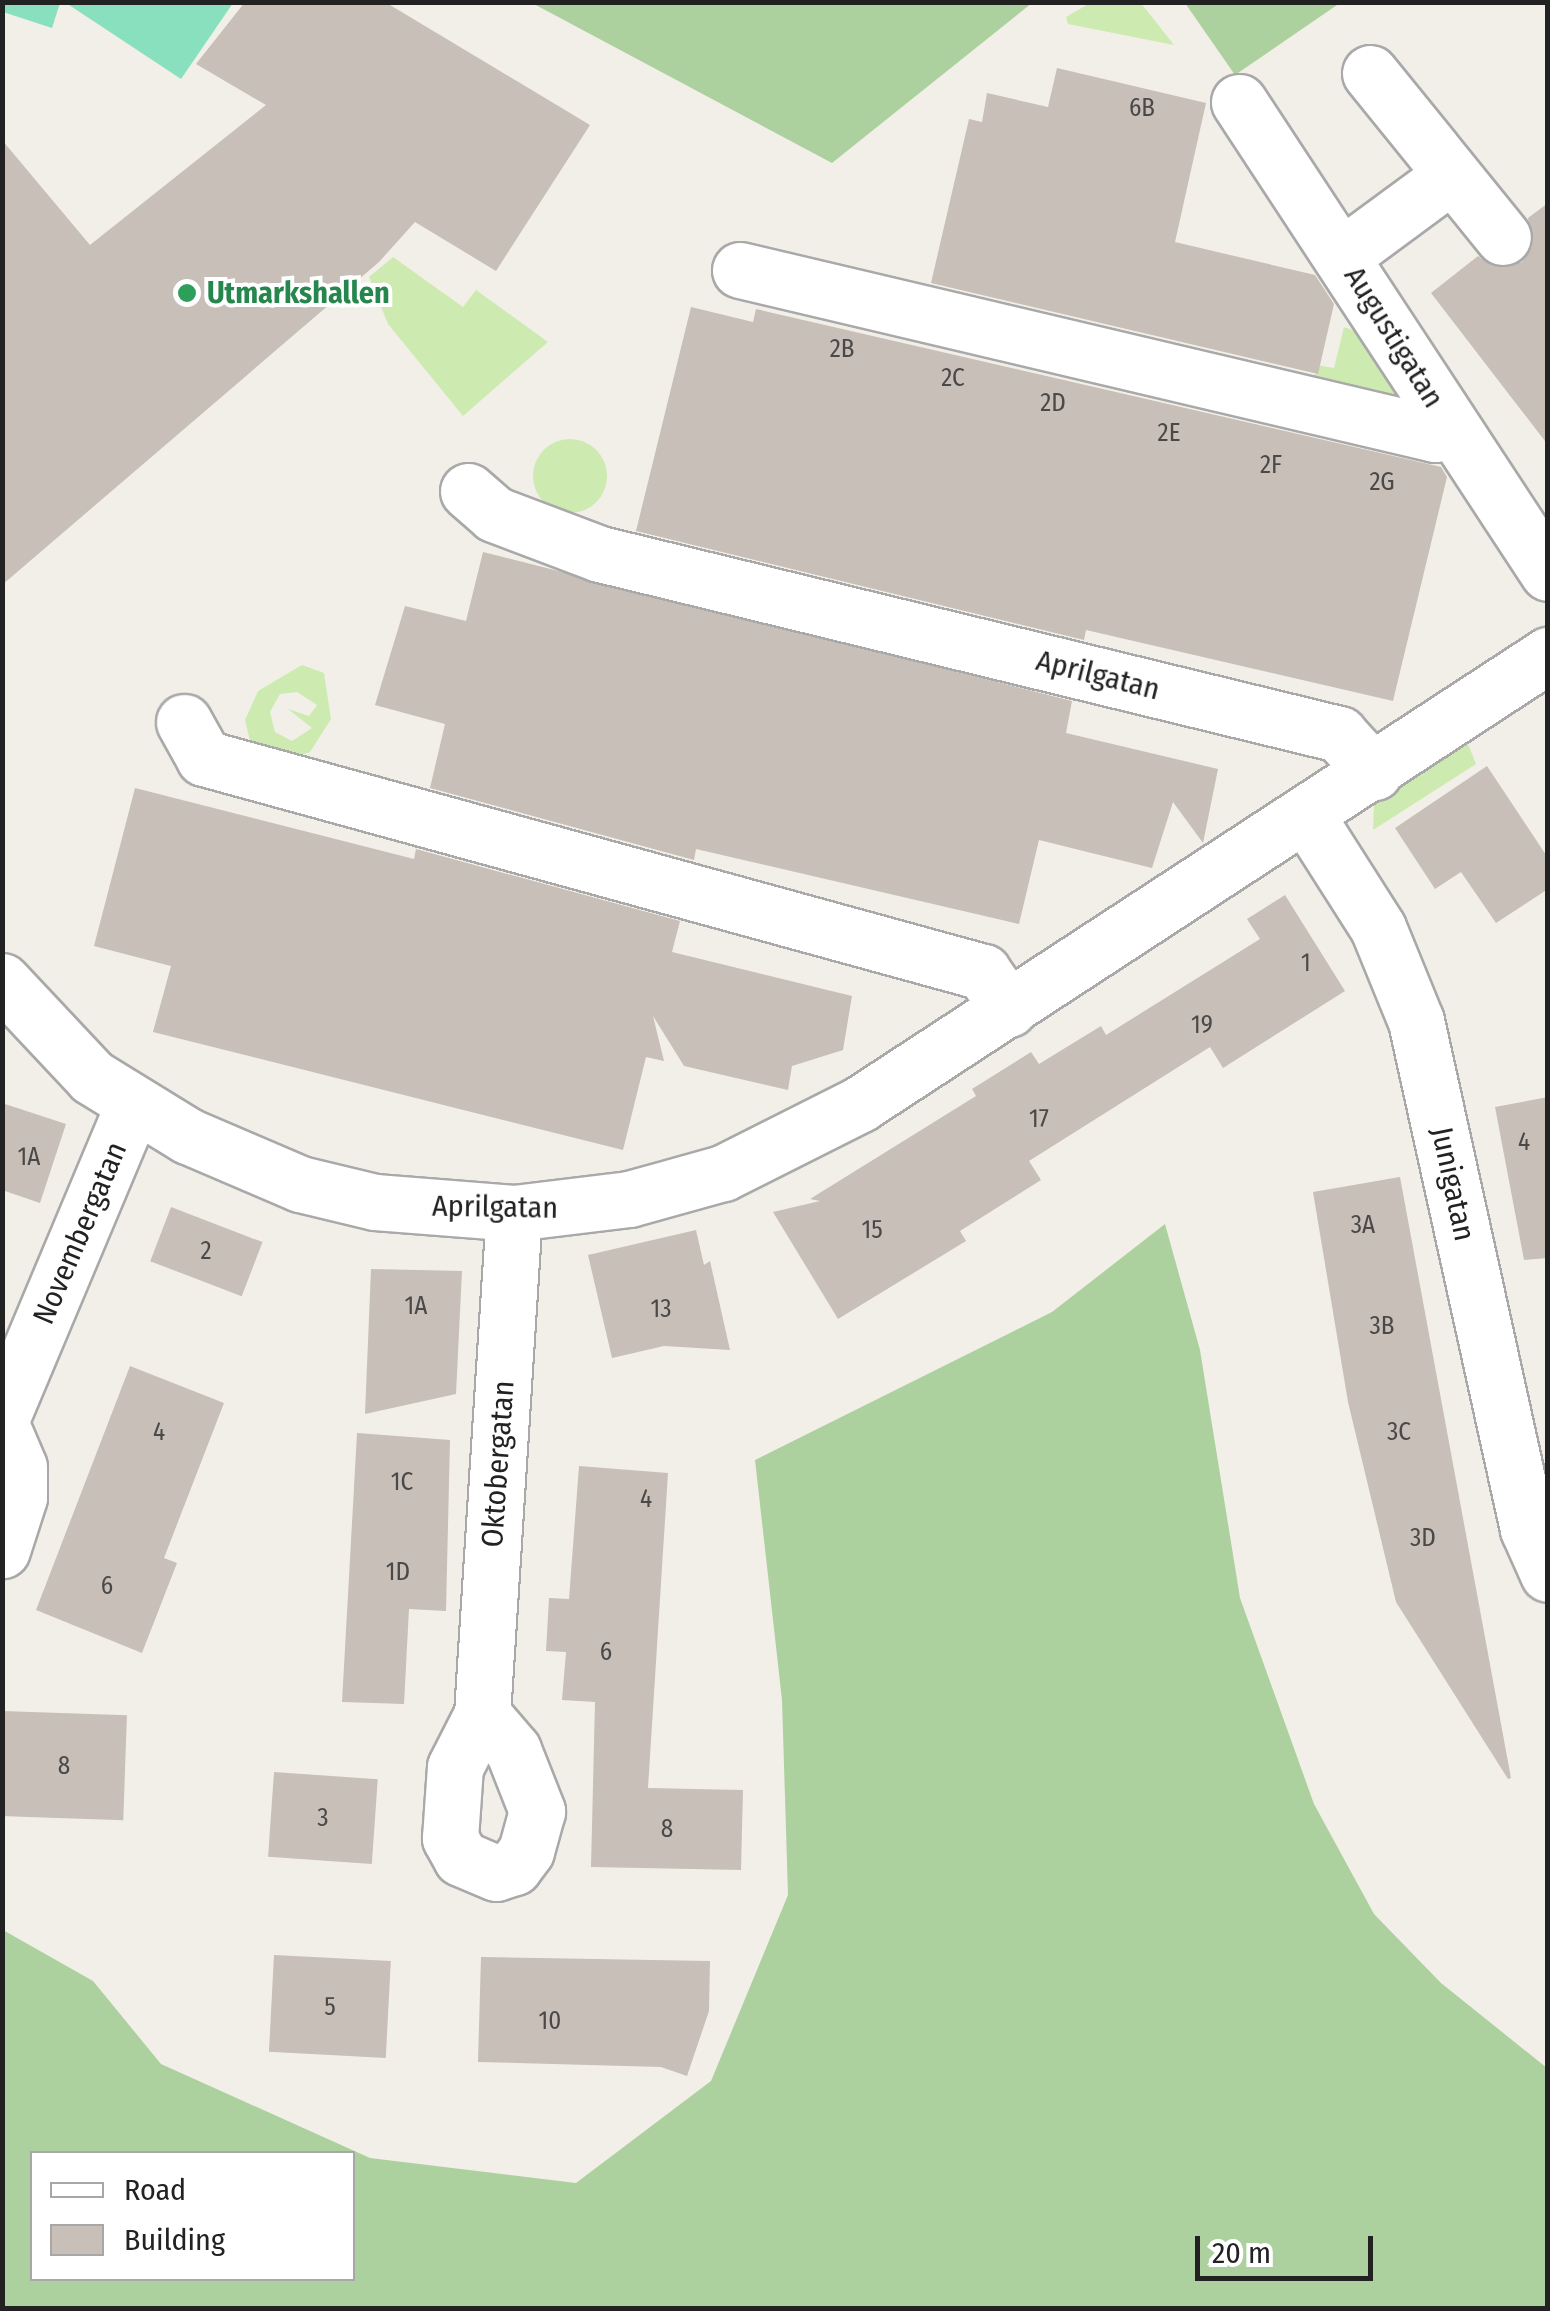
<!DOCTYPE html>
<style>
body{margin:0}
#map{position:relative;width:1550px;height:2311px;overflow:hidden;background:#f2efe9;font-family:"Fira Sans Condensed",sans-serif}
div>[style]{position:absolute}
.grass>*{inset:0;background:#cdebb0}
.round{border-radius:50%}
.forest>*{inset:0;background:#add19e}
.pitch>*{inset:0;background:#88e0be}
.building>*{inset:0;background:#c7bfb8;transform-origin:0 0}
.roads{filter:drop-shadow(2px 0 #a9a9a9) drop-shadow(-2px 0 #a9a9a9) drop-shadow(0 2px #a9a9a9) drop-shadow(0 -2px #a9a9a9)}
.minor>*{height:55px;margin:-27.5px;padding:0 27.5px;transform-origin:27.5px;border-radius:27.5px;background:#fff}
.dots>*{width:28px;height:28px;translate:-50% -50%;box-sizing:border-box;border:5px solid #fff;border-radius:50%}
span{translate:-50% -50%;white-space:nowrap;text-align:center;line-height:1.15;-webkit-text-stroke:8px #fff;paint-order:stroke}
.number-label{font-size:25px;color:#4b4948}
.number-label span{-webkit-text-stroke-width:0}
.leisure-label{font-size:30px;color:#27864d;font-weight:700}
.left{translate:0 -50%;text-align:left}
.street-label{font-size:30px;color:#222}
.frame{position:absolute;inset:0;border:5px solid #222;pointer-events:none}
.legend{position:absolute;left:30px;top:2151px;width:325px;height:130px;box-sizing:border-box;background:#fff;border:2px solid #a7a7a7;margin:0;padding:12px 18px;list-style:none;font-size:30px;color:#222}
.legend li{display:flex;align-items:center;gap:20px;height:50px}
.legend b{width:50px;border:2px solid #a7a7a7}
.scale{position:absolute;left:1195px;top:2236px;width:178px;height:45px;box-sizing:border-box;border:5px solid #222;border-top:0;padding-left:12px;font-size:30px;line-height:35px;white-space:nowrap;color:#222;-webkit-text-stroke:8px #fff;paint-order:stroke}
</style>
<div id="map">
<div class="grass">
<div style="clip-path:polygon(1090px 3px,1141px 3px,1174px 45px,1068px 24px,1066px 17px)"></div>
<div style="clip-path:polygon(393px 257px,463px 307px,476px 290px,548px 342px,463px 416px,388px 324px,369px 277px)"></div>
<div style="clip-path:polygon(1344px 327px,1367px 335px,1405px 392px,1398px 403px,1313px 387px,1317px 365px,1334px 368px)"></div>
<div class="round" style="left:533px;top:439px;width:74px;height:74px"></div>
<div style="clip-path:polygon(evenodd,302px 665px,324px 673px,331px 719px,310px 752px,278px 763px,251px 745px,245px 720px,258px 691px,302px 665px,297px 692px,317px 705px,309px 716px,288px 709px,312px 728px,292px 741px,275px 732px,270px 712px,280px 694px,297px 692px)"></div>
<div style="clip-path:polygon(1468px 744px,1476px 764px,1373px 830px,1374px 803px)"></div>
</div>
<div class="forest">
<div style="clip-path:polygon(532px 3px,1032px 3px,832px 163px)"></div>
<div style="clip-path:polygon(1185px 3px,1340px 3px,1235px 75px)"></div>
<div style="clip-path:polygon(evenodd,1165px 1224px,1200px 1350px,1240px 1598px,1314px 1804px,1374px 1914px,1441px 1983px,1547px 2068px,1547px 2308px,3px 2308px,3px 1930px,93px 1981px,161px 2064px,370px 2158px,576px 2183px,711px 2081px,788px 1895px,782px 1700px,755px 1460px,1052px 1312px,1165px 1224px,32px 2154px,352px 2154px,352px 2278px,32px 2278px,32px 2154px)"></div>
</div>
<div class="pitch">
<div style="clip-path:polygon(2px 3px,3px 2px,60px 3px,52px 28px,3px 12px)"></div>
<div style="clip-path:polygon(66px 3px,233px 3px,181px 79px)"></div>
</div>
<div class="building">
<div style="clip-path:polygon(245px 2px,385px 2px,590px 125px,496px 271px,415px 222px,379px 262px,2px 585px,2px 140px,90px 245px,266px 105px,196px 64px)"></div>
<div style="clip-path:polygon(1057px 68px,1206px 103px,1175px 242px,1315px 275px,1334px 304px,1318px 374px,931px 283px,969px 119px,982px 122px,987px 93px,1048px 107px)"></div>
<div style="clip-path:polygon(1548px 203px,1548px 445px,1431px 293px,1478px 256px,1493px 266px,1522px 262px,1532px 247px,1528px 218px)"></div>
<div style="clip-path:polygon(691px 307px,753px 322px,756px 309px,1441px 467px,1447px 477px,1393px 701px,1086px 630px,1084px 640px,636px 531px)"></div>
<div style="clip-path:polygon(483px 552px,1072px 701px,1066px 733px,1218px 769px,1203px 843px,1173px 802px,1152px 868px,1039px 840px,1019px 924px,696px 849px,694px 860px,430px 788px,445px 724px,375px 705px,405px 606px,466px 621px)"></div>
<div style="clip-path:polygon(1487px 766px,1548px 858px,1548px 889px,1496px 923px,1461px 872px,1435px 889px,1395px 828px)"></div>
<div style="clip-path:polygon(135px 788px,414px 859px,416px 849px,680px 921px,672px 952px,852px 996px,843px 1050px,792px 1066px,788px 1090px,684px 1066px,653px 1016px,664px 1061px,646px 1057px,623px 1150px,153px 1032px,171px 966px,94px 946px)"></div>
<div style="clip-path:polygon(1285px 895px,1345px 991px,1223px 1068px,1210px 1047px,1029px 1161px,1041px 1180px,960px 1231px,966px 1241px,838px 1319px,773px 1212px,820px 1201px,810px 1199px,976px 1096px,972px 1089px,1031px 1052px,1039px 1064px,1101px 1026px,1106px 1035px,1260px 939px,1247px 919px)"></div>
<div style="clip-path:polygon(1548px 1097px,1548px 1258px,1524px 1260px,1495px 1107px)"></div>
<div style="clip-path:polygon(2px 1103px,66px 1124px,40px 1203px,2px 1190px)"></div>
<div style="clip-path:polygon(1400px 1177px,1511px 1778px,1508px 1779px,1396px 1602px,1348px 1402px,1313px 1192px)"></div>
<div style="left:171px;top:1207px;width:98px;height:58px;rotate:21deg"></div>
<div style="clip-path:polygon(696px 1230px,704px 1265px,710px 1261px,730px 1350px,664px 1346px,612px 1358px,588px 1255px)"></div>
<div style="clip-path:polygon(371px 1269px,462px 1271px,456px 1394px,365px 1414px)"></div>
<div style="clip-path:polygon(130px 1366px,224px 1403px,164px 1558px,177px 1563px,142px 1653px,36px 1610px)"></div>
<div style="clip-path:polygon(357px 1433px,450px 1440px,446px 1611px,409px 1609px,404px 1704px,342px 1702px)"></div>
<div style="clip-path:polygon(579px 1466px,668px 1473px,648px 1788px,743px 1790px,741px 1870px,591px 1867px,595px 1702px,562px 1700px,566px 1652px,546px 1651px,549px 1598px,569px 1599px)"></div>
<div style="left:2px;top:1711px;width:125px;height:105px;rotate:2deg"></div>
<div style="left:274px;top:1772px;width:104px;height:85px;rotate:4deg"></div>
<div style="left:274px;top:1955px;width:117px;height:97px;rotate:3deg"></div>
<div style="clip-path:polygon(481px 1957px,710px 1961px,709px 2011px,687px 2076px,661px 2067px,478px 2062px)"></div>
</div>
<div class="roads">
<div class="minor">
<div style="left:1370px;top:73px;width:211px;rotate:51deg"></div>
<div style="left:1239px;top:102px;width:563px;rotate:56.73deg"></div>
<div style="left:1343px;top:255px;width:133px;rotate:-36.4deg"></div>
<div style="left:740px;top:270px;width:714px;rotate:13.28deg"></div>
<div style="left:1435px;top:434px;width:16px;rotate:-35deg"></div>
<div style="left:468px;top:491px;width:35px;rotate:41deg"></div>
<div style="left:494px;top:514px;width:113px;rotate:20.7deg"></div>
<div style="left:600px;top:554px;width:761px;rotate:13.69deg"></div>
<div style="left:1339px;top:734px;width:52px;rotate:47.4deg"></div>
<div style="left:184px;top:722px;width:41px;rotate:60.9deg"></div>
<div style="left:204px;top:758px;width:808px;rotate:15.36deg"></div>
<div style="left:983px;top:972px;width:45px;rotate:54.9deg"></div>
<div style="left:1306px;top:815px;width:134px;rotate:57.5deg"></div>
<div style="left:1378px;top:928px;width:100px;rotate:67.8deg"></div>
<div style="left:1416px;top:1021px;width:520px;rotate:77.57deg"></div>
<div style="left:1528px;top:1529px;width:49px;rotate:66deg"></div>
<div style="left:2px;top:981px;width:132px;rotate:46.8deg"></div>
<div style="left:92px;top:1077px;width:113px;rotate:31.6deg"></div>
<div style="left:188px;top:1136px;width:122px;rotate:23.2deg"></div>
<div style="left:300px;top:1184px;width:77px;rotate:13.5deg"></div>
<div style="left:375px;top:1202px;width:139px;rotate:4.5deg"></div>
<div style="left:514px;top:1213px;width:116px;rotate:-6.9deg"></div>
<div style="left:629px;top:1199px;width:98px;rotate:-15.5deg"></div>
<div style="left:723px;top:1173px;width:153px;rotate:-26.7deg"></div>
<div style="left:860px;top:1104px;width:822px;rotate:-33.13deg"></div>
<div style="left:2px;top:1417px;width:338px;rotate:-67.2deg"></div>
<div style="left:2px;top:1427px;width:43px;rotate:67deg"></div>
<div style="left:19px;top:1467px;width:30px;rotate:90deg"></div>
<div style="left:19px;top:1497px;width:56px;rotate:107.8deg"></div>
<div style="left:482px;top:1714px;width:48px;rotate:49.3deg"></div>
<div style="left:513px;top:1750px;width:66px;rotate:68.5deg"></div>
<div style="left:537px;top:1811px;width:41px;rotate:105.4deg"></div>
<div style="left:526px;top:1851px;width:20px;rotate:127deg"></div>
<div style="left:514px;top:1867px;width:19px;rotate:162deg"></div>
<div style="left:496px;top:1873px;width:38px;rotate:-157deg"></div>
<div style="left:461px;top:1858px;width:23px;rotate:-119deg"></div>
<div style="left:450px;top:1838px;width:71px;rotate:-86deg"></div>
<div style="left:455px;top:1767px;width:59px;rotate:-63deg"></div>
<div style="left:482px;top:1714px;width:502px;rotate:-86.35deg"></div>
</div>
</div>
<div class="dots">
<div style="left:187px;top:293px;background:#2e9e5b"></div>
</div>
<div class="number-label">
<span style="left:1142px;top:108px">6B</span>
<span style="left:842px;top:349px">2B</span>
<span style="left:953px;top:378px">2C</span>
<span style="left:1053px;top:403px">2D</span>
<span style="left:1169px;top:433px">2E</span>
<span style="left:1271px;top:465px">2F</span>
<span style="left:1382px;top:482px">2G</span>
<span style="left:1306px;top:963px">1</span>
<span style="left:1202px;top:1025px">19</span>
<span style="left:1039px;top:1119px">17</span>
<span style="left:1524px;top:1142px">4</span>
<span style="left:29px;top:1157px">1A</span>
<span style="left:1363px;top:1225px">3A</span>
<span style="left:872px;top:1230px">15</span>
<span style="left:206px;top:1251px">2</span>
<span style="left:416px;top:1306px">1A</span>
<span style="left:661px;top:1309px">13</span>
<span style="left:1382px;top:1326px">3B</span>
<span style="left:159px;top:1432px">4</span>
<span style="left:1399px;top:1432px">3C</span>
<span style="left:402px;top:1482px">1C</span>
<span style="left:646px;top:1499px">4</span>
<span style="left:1423px;top:1538px">3D</span>
<span style="left:398px;top:1572px">1D</span>
<span style="left:107px;top:1586px">6</span>
<span style="left:606px;top:1652px">6</span>
<span style="left:64px;top:1766px">8</span>
<span style="left:323px;top:1818px">3</span>
<span style="left:667px;top:1829px">8</span>
<span style="left:330px;top:2007px">5</span>
<span style="left:550px;top:2021px">10</span>
</div>
<div class="leisure-label">
<span class="left" style="left:207px;top:293px">Utmarkshallen</span>
</div>
<div class="street-label">
<span style="left:1394px;top:337px;rotate:58deg">Augustigatan</span>
<span style="left:1098px;top:675px;rotate:14deg">Aprilgatan</span>
<span style="left:1453px;top:1184px;rotate:78deg">Junigatan</span>
<span style="left:495px;top:1207px;rotate:1deg">Aprilgatan</span>
<span style="left:80px;top:1233px;rotate:-67deg">Novembergatan</span>
<span style="left:498px;top:1464px;rotate:-86deg">Oktobergatan</span>
</div>
<div class="frame"></div>
<ul class="legend">
<li><b style="height:12px;background:#fff"></b>Road</li>
<li><b style="height:28px;background:#c7bfb8"></b>Building</li>
</ul>
<div class="scale">20 m</div>
</div>
